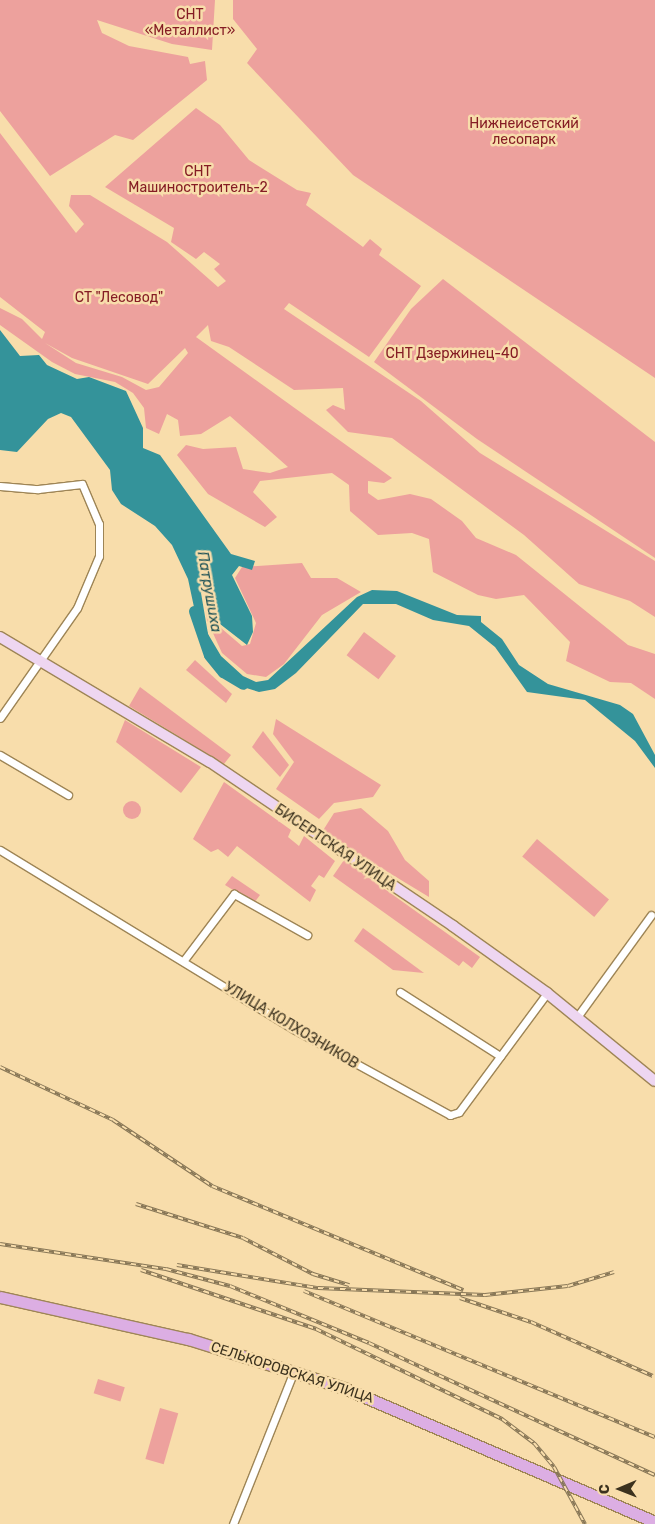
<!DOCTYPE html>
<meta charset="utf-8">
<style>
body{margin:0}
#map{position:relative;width:655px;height:1524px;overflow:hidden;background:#f8ddab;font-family:Rubik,sans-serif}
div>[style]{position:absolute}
.green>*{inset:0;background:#eda19d;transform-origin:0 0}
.round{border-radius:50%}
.water>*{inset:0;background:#34939a}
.river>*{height:11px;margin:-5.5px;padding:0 5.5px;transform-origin:5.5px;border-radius:5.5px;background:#34939a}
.roads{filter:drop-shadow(1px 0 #9e8556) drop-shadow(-1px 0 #9e8556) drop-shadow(0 1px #9e8556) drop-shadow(0 -1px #9e8556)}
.minor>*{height:7px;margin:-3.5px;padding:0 3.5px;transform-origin:3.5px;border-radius:3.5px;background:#fff}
.secondary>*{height:10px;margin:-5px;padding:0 5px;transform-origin:5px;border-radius:5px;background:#eed6f1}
.primary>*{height:11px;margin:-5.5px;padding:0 5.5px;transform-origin:5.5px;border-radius:5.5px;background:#dcaee3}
.rail>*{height:4px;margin-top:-2px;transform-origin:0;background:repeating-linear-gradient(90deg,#f8ddab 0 5.5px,#877656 0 11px);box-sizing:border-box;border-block:1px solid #877656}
span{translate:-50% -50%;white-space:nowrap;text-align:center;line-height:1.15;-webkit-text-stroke:5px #f8ddab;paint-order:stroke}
.park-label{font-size:14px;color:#851c24}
.street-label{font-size:14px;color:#3c321e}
.water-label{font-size:15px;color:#1b5055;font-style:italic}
.north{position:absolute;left:595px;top:1464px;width:50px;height:50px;-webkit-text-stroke:4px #f8ddab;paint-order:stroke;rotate:269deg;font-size:14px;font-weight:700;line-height:20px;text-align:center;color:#3c321e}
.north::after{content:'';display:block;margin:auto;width:18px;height:22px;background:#3c321e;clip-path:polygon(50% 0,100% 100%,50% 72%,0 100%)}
</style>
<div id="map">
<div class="green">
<div style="clip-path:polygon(0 0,215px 0,212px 50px,172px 44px,97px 20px,102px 33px,129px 46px,188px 57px,190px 64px,205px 61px,207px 80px,133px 140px,115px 135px,50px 176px,0 111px)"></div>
<div style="clip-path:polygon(233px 0,655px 0,655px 378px,353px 175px,247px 63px,257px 49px,233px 19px)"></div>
<div style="clip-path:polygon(evenodd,196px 108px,220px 125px,249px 160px,297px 190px,311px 193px,306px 205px,363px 247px,370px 239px,382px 249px,379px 255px,421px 286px,369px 357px,289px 303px,284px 309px,421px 401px,480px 453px,655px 561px,655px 617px,630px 601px,579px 584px,524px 535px,392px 438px,348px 432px,326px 410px,333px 405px,345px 410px,343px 388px,294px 390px,229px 347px,211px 341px,208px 325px,196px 337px,392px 478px,384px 483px,368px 481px,368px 493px,378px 500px,410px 494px,431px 499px,462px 521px,476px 538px,516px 555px,628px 645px,655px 654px,655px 699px,631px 683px,610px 682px,566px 661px,570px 642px,524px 595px,496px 599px,478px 595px,433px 572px,429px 539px,412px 533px,378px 535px,350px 511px,349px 485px,332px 473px,260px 481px,253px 492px,277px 517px,265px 527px,208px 494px,177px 455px,186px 445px,203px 449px,236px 447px,243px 469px,270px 473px,288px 467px,230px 416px,201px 434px,180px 436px,178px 420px,167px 414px,159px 434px,146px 428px,144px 408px,133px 393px,115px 382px,75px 374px,52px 362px,0 325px,0 308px,22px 319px,42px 339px,45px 332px,0 297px,0 133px,76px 233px,84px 224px,69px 206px,71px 195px,90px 195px,167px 242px,218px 287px,226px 281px,214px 269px,220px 264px,204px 252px,196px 259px,171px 242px,174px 228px,105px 187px,196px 108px,45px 343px,72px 358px,148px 384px,185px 348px,188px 353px,159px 387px,146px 390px,122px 377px,76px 363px,45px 343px)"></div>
<div style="clip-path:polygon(443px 279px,655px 442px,655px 558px,477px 439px,374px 362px,411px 309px)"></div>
<div style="clip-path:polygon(302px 563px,311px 578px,337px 578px,361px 592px,322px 615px,284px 664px,266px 677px,247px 674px,222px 653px,207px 620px,204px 592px,221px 628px,242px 646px,250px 644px,256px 623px,235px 578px,242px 567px)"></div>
<div style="left:364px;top:632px;width:40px;height:29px;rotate:37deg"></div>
<div style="clip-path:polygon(195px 660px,232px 694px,226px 703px,186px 670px)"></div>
<div style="clip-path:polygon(140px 687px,231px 755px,224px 764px,129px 706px)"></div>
<div style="clip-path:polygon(276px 719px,381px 785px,373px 797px,334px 803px,319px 819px,276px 789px,294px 762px,273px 734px)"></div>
<div style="clip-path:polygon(125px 720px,201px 767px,181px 793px,116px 742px)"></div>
<div style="clip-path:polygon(263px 731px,289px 765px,280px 777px,252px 747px)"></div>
<div style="clip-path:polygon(224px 782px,291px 830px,288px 837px,299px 846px,304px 836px,335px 861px,324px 878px,319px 875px,311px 886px,316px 890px,310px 902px,237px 846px,228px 857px,218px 849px,211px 852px,193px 839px)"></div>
<div class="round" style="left:123px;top:801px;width:18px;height:18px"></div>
<div style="clip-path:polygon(361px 808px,388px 831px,405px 860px,429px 881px,429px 897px,322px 832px,334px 813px)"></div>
<div style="left:537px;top:839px;width:94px;height:23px;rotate:40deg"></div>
<div style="clip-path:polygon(344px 860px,480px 957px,472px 968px,463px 961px,459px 966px,333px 876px)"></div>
<div style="clip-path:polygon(232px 876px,260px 895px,254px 903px,225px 885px)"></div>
<div style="clip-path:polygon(363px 928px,424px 973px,393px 970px,354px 941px)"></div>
<div style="left:98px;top:1379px;width:28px;height:15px;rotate:17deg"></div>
<div style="left:160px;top:1408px;width:19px;height:53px;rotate:16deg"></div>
</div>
<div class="water">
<div style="clip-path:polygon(0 330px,20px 356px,39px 355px,47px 365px,77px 379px,89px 377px,126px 391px,143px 428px,143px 448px,160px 455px,231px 554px,255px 561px,252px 570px,239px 566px,232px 575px,252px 616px,253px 632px,247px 645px,220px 624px,204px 588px,201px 593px,208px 634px,221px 656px,243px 676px,256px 682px,268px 680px,357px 597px,372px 590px,397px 591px,457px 615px,481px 616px,481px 622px,502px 639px,519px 665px,548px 684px,620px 705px,633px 714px,655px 755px,655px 768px,635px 741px,585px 700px,527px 692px,495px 647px,469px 626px,433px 620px,396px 604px,363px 604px,296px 673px,275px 689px,259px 692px,243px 687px,219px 668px,201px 640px,188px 579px,172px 545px,155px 526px,121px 504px,112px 490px,110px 470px,71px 417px,61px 413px,48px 419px,17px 452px,0 450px)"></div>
</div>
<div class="river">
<div style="left:194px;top:611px;width:46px;rotate:71.2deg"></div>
<div style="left:209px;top:655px;width:22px;rotate:51deg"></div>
<div style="left:223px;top:672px;width:23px;rotate:31deg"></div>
</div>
<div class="roads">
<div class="minor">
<div style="left:0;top:486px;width:38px;rotate:5deg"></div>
<div style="left:38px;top:489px;width:44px;rotate:-6.5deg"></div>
<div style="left:82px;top:484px;width:43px;rotate:67deg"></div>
<div style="left:99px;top:524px;width:32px;rotate:90deg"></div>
<div style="left:99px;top:556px;width:56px;rotate:112.9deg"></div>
<div style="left:77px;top:608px;width:134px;rotate:125deg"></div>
<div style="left:0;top:755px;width:79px;rotate:30.5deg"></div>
<div style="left:0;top:850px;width:343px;rotate:31.4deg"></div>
<div style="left:293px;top:1029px;width:179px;rotate:28.7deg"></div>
<div style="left:450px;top:1115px;width:9px;rotate:-18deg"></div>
<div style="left:459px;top:1112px;width:148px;rotate:-53.5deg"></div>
<div style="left:184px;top:960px;width:83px;rotate:-52.9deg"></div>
<div style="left:234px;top:894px;width:84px;rotate:29.3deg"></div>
<div style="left:400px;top:992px;width:119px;rotate:32.6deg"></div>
<div style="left:577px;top:1017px;width:126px;rotate:-54deg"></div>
<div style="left:233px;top:1524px;width:165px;rotate:-68.3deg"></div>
</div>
<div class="secondary">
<div style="left:0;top:637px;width:244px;rotate:30.8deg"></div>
<div style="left:210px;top:762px;width:293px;rotate:34deg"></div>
<div style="left:453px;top:926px;width:115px;rotate:35.5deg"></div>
<div style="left:547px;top:993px;width:139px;rotate:39.2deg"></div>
</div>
<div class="primary">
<div style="left:0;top:1297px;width:193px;rotate:12.6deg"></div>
<div style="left:188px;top:1339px;width:164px;rotate:17.4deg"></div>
<div style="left:344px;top:1388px;width:339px;rotate:23.3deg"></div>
</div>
</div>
<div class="rail">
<div style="left:0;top:1067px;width:125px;rotate:25.1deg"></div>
<div style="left:113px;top:1120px;width:119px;rotate:33.7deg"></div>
<div style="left:212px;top:1186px;width:272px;rotate:22.5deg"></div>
<div style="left:136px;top:1204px;width:112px;rotate:17.6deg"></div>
<div style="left:243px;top:1238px;width:79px;rotate:27.2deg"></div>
<div style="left:313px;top:1274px;width:38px;rotate:17deg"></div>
<div style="left:0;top:1244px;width:168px;rotate:8.6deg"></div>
<div style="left:166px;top:1269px;width:66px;rotate:14.9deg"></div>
<div style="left:230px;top:1286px;width:150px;rotate:22.3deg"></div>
<div style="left:369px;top:1343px;width:315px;rotate:24.8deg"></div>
<div style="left:177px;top:1265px;width:143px;rotate:9.3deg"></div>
<div style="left:318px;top:1288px;width:167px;rotate:2.4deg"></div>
<div style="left:485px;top:1295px;width:83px;rotate:-6.2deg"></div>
<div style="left:568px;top:1286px;width:48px;rotate:-16.9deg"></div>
<div style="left:141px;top:1270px;width:185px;rotate:18.6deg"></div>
<div style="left:316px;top:1329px;width:207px;rotate:25.8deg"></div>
<div style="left:502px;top:1419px;width:40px;rotate:37deg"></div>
<div style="left:534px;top:1443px;width:31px;rotate:50deg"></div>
<div style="left:554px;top:1467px;width:65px;rotate:61.5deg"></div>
<div style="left:304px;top:1291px;width:380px;rotate:22.6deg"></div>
<div style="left:460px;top:1298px;width:75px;rotate:18.7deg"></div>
<div style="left:531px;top:1322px;width:133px;rotate:23.9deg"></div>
</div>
<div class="park-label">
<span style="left:190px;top:23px">СНТ<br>«Металлист»</span>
<span style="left:524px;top:132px">Нижнеисетский<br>лесопарк</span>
<span style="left:198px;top:180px">СНТ<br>Машиностроитель-2</span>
<span style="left:119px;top:298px">СТ "Лесовод"</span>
<span style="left:452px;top:354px">СНТ Дзержинец-40</span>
</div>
<div class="street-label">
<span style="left:335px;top:848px;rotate:34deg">БИСЕРТСКАЯ УЛИЦА</span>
<span style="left:291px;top:1026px;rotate:31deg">УЛИЦА КОЛХОЗНИКОВ</span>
<span style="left:292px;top:1373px;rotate:18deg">СЕЛЬКОРОВСКАЯ УЛИЦА</span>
</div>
<div class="water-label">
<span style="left:209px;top:592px;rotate:80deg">Патрушиха</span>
</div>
<div class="north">С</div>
</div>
